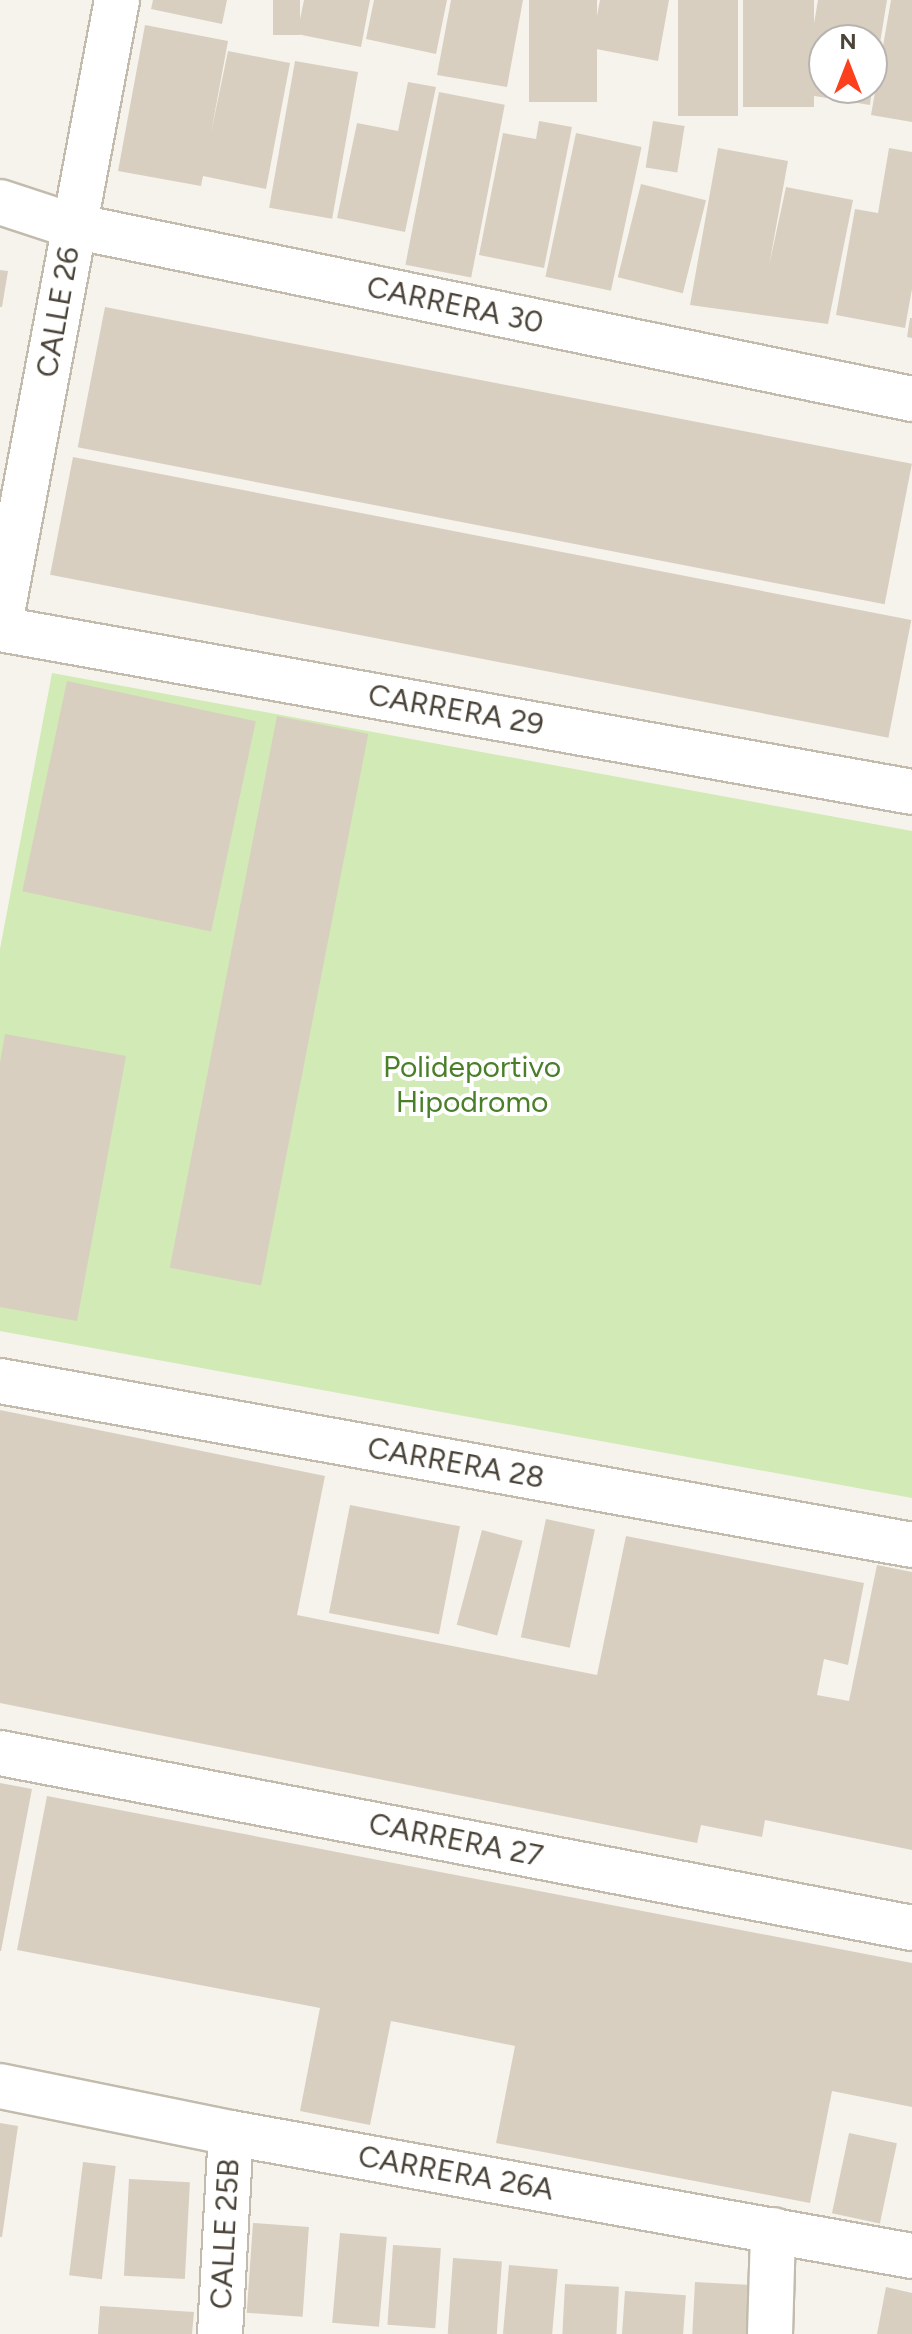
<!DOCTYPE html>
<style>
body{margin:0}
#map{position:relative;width:912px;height:2334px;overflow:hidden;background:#f6f3ec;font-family:Figtree,sans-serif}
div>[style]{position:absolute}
.green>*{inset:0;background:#d2eab5}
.building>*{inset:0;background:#d8cfc1;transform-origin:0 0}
.roads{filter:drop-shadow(2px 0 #c2bbae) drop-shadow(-2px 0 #c2bbae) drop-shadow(0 2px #c2bbae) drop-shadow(0 -2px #c2bbae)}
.minor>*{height:44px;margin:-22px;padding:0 22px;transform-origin:22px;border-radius:22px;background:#fff}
span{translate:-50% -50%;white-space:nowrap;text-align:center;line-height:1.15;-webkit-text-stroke:8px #fff;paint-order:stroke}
.street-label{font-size:30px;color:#4b4439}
.park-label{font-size:30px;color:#4a7f2a}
.north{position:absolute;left:808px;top:24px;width:80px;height:80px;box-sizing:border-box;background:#fff;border:2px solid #b7b4b0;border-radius:50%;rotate:0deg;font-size:22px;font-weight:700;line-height:32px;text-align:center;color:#4b4439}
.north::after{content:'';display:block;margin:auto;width:28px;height:36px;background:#fc3f1d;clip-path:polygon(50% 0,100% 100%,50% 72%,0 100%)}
</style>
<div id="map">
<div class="green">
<div style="clip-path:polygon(52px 673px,912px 831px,912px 1498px,0 1331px,0 949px)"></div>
</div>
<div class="building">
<div style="clip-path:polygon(153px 0,227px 0,222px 24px,151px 9px)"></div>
<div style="left:273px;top:0;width:27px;height:35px"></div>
<div style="clip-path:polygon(304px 0,370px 0,361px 47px,297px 34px)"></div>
<div style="clip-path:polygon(374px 0,447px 0,436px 54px,366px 39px)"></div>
<div style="clip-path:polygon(451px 0,523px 0,507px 87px,437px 75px)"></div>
<div style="left:529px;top:0;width:68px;height:102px"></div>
<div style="clip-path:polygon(600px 0,669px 0,658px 61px,591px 48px)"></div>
<div style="left:678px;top:0;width:60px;height:116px"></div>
<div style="left:743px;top:0;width:71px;height:107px"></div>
<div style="clip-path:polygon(818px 0,887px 0,874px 80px,872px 40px,824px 40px,824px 88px,872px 88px,870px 105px,802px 94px)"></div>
<div style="clip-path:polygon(891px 0,912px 0,912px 122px,871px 115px)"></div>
<div style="clip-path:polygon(145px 25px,228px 41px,211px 133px,228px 51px,290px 63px,266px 189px,203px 176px,201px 186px,118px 171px)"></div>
<div style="left:295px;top:61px;width:64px;height:149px;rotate:10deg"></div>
<div style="clip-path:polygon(408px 82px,436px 87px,405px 232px,337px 218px,357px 123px,398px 131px)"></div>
<div style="left:439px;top:92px;width:67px;height:176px;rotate:11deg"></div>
<div style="clip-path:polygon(539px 121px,572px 127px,544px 268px,479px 255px,503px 133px,536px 139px)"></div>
<div style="left:653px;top:121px;width:32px;height:47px;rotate:9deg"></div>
<div style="left:576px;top:133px;width:67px;height:147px;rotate:12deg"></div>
<div style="clip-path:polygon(718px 148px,788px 161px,769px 266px,786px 187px,853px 200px,828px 324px,690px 305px)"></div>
<div style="clip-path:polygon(889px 148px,912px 152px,912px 289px,905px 328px,836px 315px,855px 209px,878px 213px)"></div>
<div style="left:641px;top:184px;width:67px;height:96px;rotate:14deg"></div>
<div style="clip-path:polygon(0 270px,8px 271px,2px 307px,0 307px)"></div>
<div style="left:105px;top:307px;width:822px;height:143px;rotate:11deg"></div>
<div style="clip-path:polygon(910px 318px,912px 318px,912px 338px,907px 337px)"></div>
<div style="left:73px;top:457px;width:854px;height:120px;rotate:11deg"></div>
<div style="left:67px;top:681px;width:193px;height:215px;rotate:12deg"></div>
<div style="left:277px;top:716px;width:93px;height:562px;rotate:11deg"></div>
<div style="clip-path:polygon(5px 1034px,126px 1056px,77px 1321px,0 1307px,0 1063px)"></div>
<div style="clip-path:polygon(0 1410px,325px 1476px,297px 1615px,597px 1675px,626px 1536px,864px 1583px,848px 1665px,824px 1659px,817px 1695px,849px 1701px,877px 1565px,912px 1572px,912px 1850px,765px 1820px,762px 1837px,701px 1825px,697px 1843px,0 1703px)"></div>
<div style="left:350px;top:1505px;width:112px;height:110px;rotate:11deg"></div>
<div style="left:546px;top:1519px;width:50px;height:121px;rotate:12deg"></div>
<div style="left:482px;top:1530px;width:42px;height:98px;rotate:15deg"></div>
<div style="clip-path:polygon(0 1783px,32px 1789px,1px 1951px,0 1951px)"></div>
<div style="clip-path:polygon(47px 1796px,912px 1963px,912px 2107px,832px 2091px,810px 2203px,496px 2143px,515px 2046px,391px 2021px,370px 2125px,300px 2111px,320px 2008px,17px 1950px)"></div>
<div style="clip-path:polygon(0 2123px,18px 2126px,2px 2237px,0 2237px)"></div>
<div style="left:849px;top:2133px;width:49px;height:82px;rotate:12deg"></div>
<div style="left:83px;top:2162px;width:33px;height:114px;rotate:7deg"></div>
<div style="left:129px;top:2179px;width:61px;height:97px;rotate:3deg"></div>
<div style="left:253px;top:2223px;width:56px;height:90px;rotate:4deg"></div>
<div style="left:340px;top:2233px;width:47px;height:90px;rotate:5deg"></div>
<div style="left:393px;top:2245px;width:48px;height:80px;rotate:4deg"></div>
<div style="left:453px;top:2258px;width:49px;height:76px;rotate:4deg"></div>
<div style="left:509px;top:2265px;width:49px;height:69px;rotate:5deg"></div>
<div style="left:695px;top:2282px;width:66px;height:52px;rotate:3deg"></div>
<div style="left:565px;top:2284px;width:54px;height:50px;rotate:3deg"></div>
<div style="clip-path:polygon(886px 2287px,912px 2293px,912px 2334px,877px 2334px)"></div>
<div style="left:625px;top:2291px;width:61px;height:43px;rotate:4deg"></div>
<div style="clip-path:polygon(100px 2306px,194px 2312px,192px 2334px,98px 2334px)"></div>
</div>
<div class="roads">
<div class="minor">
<div style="left:0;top:202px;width:77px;rotate:18.2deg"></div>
<div style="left:73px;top:226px;width:857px;rotate:11.65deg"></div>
<div style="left:0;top:624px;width:635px;rotate:-79.38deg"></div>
<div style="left:0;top:629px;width:926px;rotate:10.13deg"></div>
<div style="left:0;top:1381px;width:927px;rotate:10.19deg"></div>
<div style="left:0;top:1753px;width:929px;rotate:10.86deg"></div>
<div style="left:0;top:2086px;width:236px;rotate:11.5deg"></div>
<div style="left:231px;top:2133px;width:692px;rotate:10.24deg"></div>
<div style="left:220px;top:2334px;width:201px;rotate:-86.9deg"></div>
<div style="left:770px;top:2334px;width:104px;rotate:-88.3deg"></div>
</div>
</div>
<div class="street-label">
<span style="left:455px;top:305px;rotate:12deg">CARRERA 30</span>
<span style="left:58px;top:312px;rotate:-80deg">CALLE 26</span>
<span style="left:456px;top:710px;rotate:10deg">CARRERA 29</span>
<span style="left:456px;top:1463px;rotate:10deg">CARRERA 28</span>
<span style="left:456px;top:1840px;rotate:11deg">CARRERA 27</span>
<span style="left:456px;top:2173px;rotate:10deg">CARRERA 26A</span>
<span style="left:225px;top:2234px;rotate:-87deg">CALLE 25B</span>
</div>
<div class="park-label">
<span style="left:472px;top:1084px">Polideportivo<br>Hipodromo</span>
</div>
<div class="north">N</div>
</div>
